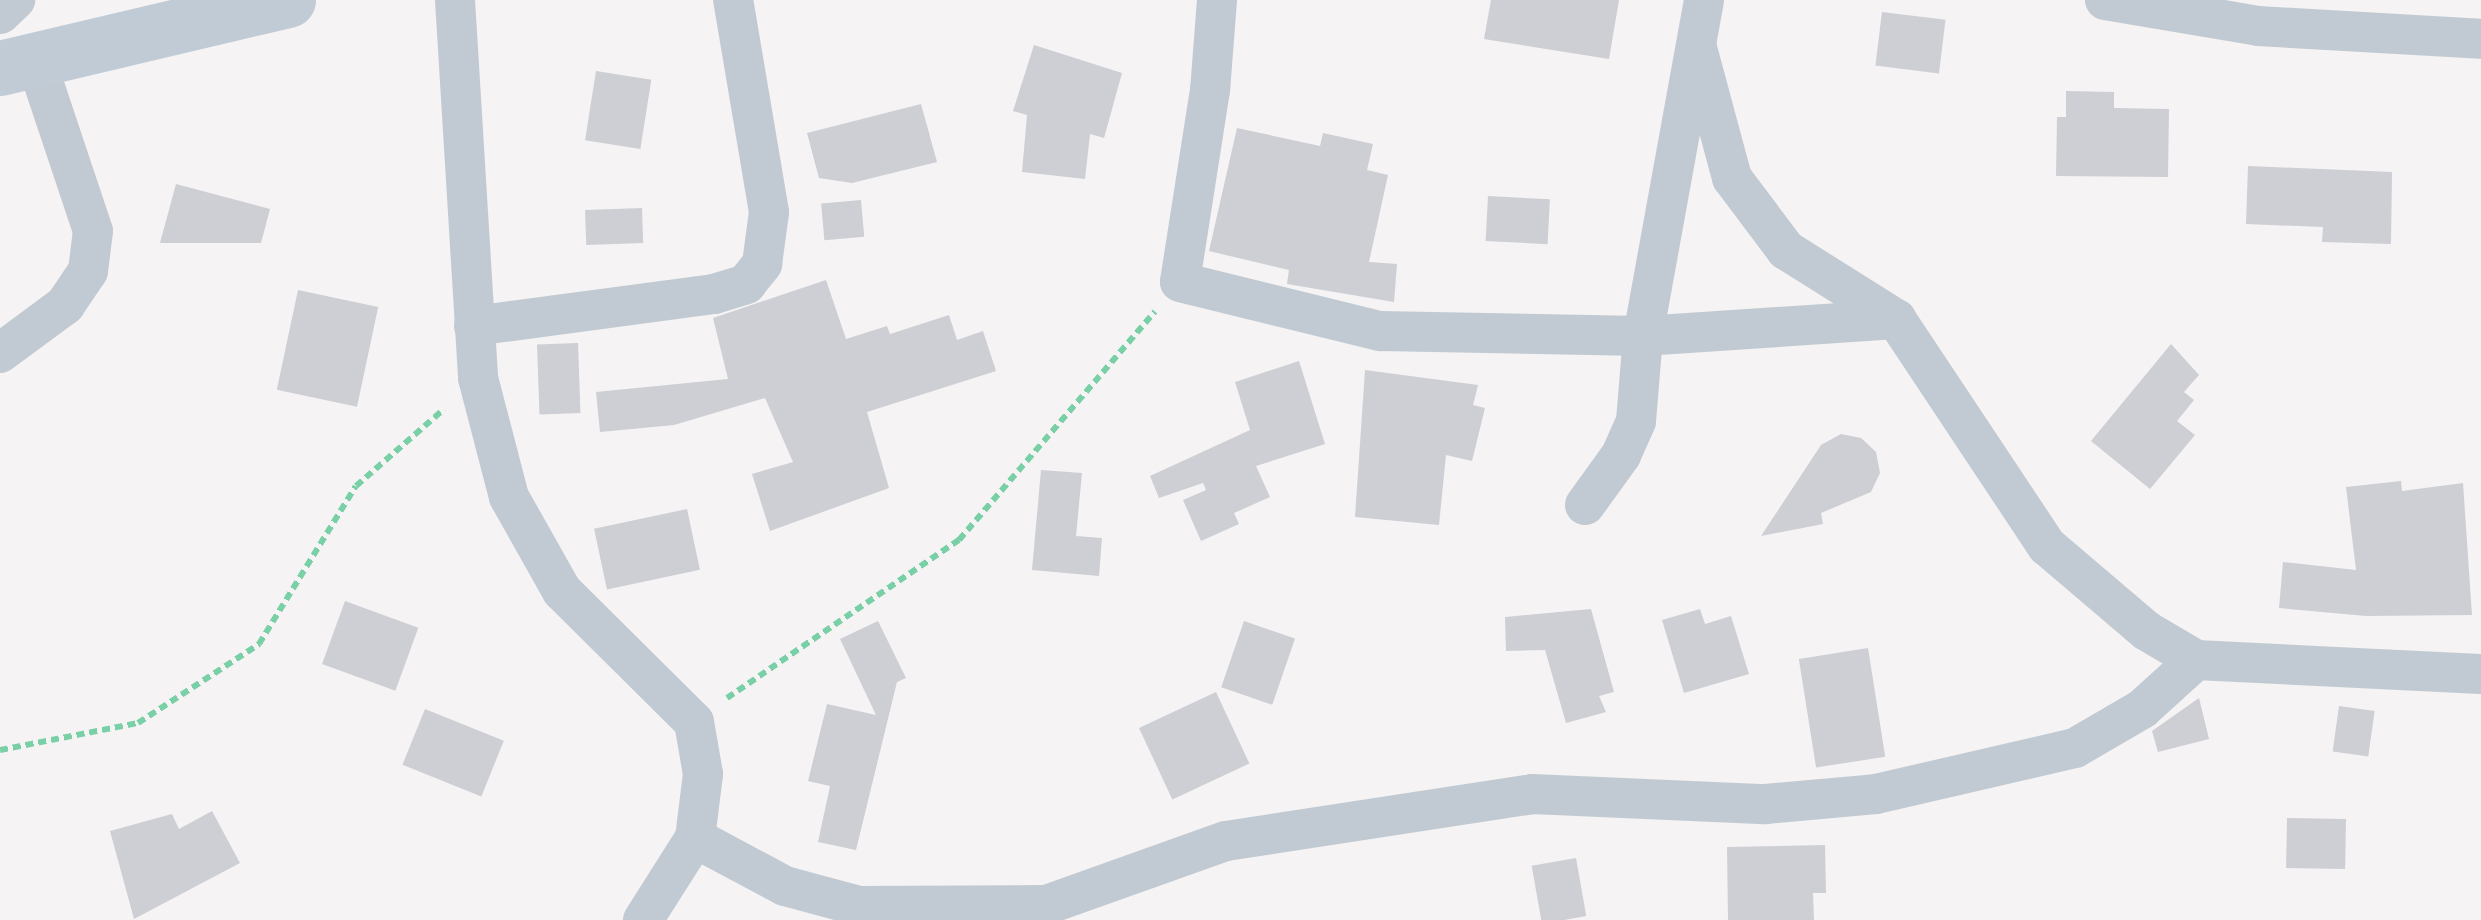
<!DOCTYPE html>
<style>
body{margin:0}
#map{position:relative;width:2481px;height:920px;overflow:hidden;background:#f5f3f3;font-family:"Public Sans",sans-serif}
div>[style]{position:absolute}
.building>*{inset:0;background:#cdcfd5;transform-origin:0 0}
.path>*{height:6px;margin-top:-3px;transform-origin:0;background:repeating-linear-gradient(90deg,#7ad0a6 0 8px,transparent 0 13px)}
.street>*{height:40px;margin:-20px;padding:0 20px;transform-origin:20px;border-radius:20px;background:#c1cad2}
.secondary>*{height:55px;margin:-27.5px;padding:0 27.5px;transform-origin:27.5px;border-radius:27.5px;background:#c1cbd6}
span{translate:-50% -50%;white-space:nowrap;text-align:center;line-height:1.15;-webkit-text-stroke:8px #fff;paint-order:stroke}
</style>
<div id="map">
<div class="building">
<div style="clip-path:polygon(1491px 0,1619px 0,1609px 59px,1484px 39px)"></div>
<div style="left:1882px;top:12px;width:64px;height:54px;rotate:7deg"></div>
<div style="clip-path:polygon(1034px 45px,1122px 73px,1104px 138px,1090px 134px,1085px 179px,1022px 172px,1027px 115px,1013px 111px)"></div>
<div style="left:596px;top:71px;width:56px;height:70px;rotate:9deg"></div>
<div style="clip-path:polygon(2066px 91px,2114px 92px,2114px 108px,2169px 109px,2168px 177px,2056px 176px,2057px 117px,2066px 117px)"></div>
<div style="clip-path:polygon(921px 104px,937px 162px,852px 183px,819px 178px,807px 133px)"></div>
<div style="clip-path:polygon(1237px 128px,1320px 146px,1323px 133px,1373px 144px,1367px 170px,1388px 175px,1369px 262px,1397px 264px,1394px 302px,1287px 284px,1289px 270px,1209px 251px)"></div>
<div style="clip-path:polygon(2248px 166px,2392px 172px,2391px 244px,2322px 242px,2323px 227px,2246px 224px)"></div>
<div style="clip-path:polygon(176px 184px,270px 209px,261px 243px,160px 243px)"></div>
<div style="left:1488px;top:196px;width:62px;height:45px;rotate:3deg"></div>
<div style="left:861px;top:200px;width:37px;height:40px;rotate:85deg"></div>
<div style="left:642px;top:208px;width:35px;height:57px;rotate:88deg"></div>
<div style="clip-path:polygon(826px 280px,846px 339px,887px 326px,890px 334px,949px 315px,957px 340px,983px 331px,996px 371px,867px 412px,889px 488px,770px 531px,752px 474px,793px 462px,765px 398px,674px 425px,600px 432px,596px 392px,728px 379px,713px 318px)"></div>
<div style="left:298px;top:290px;width:82px;height:102px;rotate:12deg"></div>
<div style="left:578px;top:343px;width:70px;height:41px;rotate:88deg"></div>
<div style="clip-path:polygon(2171px 344px,2199px 375px,2184px 392px,2194px 400px,2177px 421px,2195px 435px,2150px 489px,2091px 441px)"></div>
<div style="clip-path:polygon(1299px 361px,1325px 444px,1256px 466px,1270px 497px,1234px 513px,1239px 524px,1201px 541px,1183px 500px,1206px 490px,1203px 483px,1159px 498px,1150px 476px,1250px 430px,1235px 382px)"></div>
<div style="clip-path:polygon(1365px 370px,1478px 385px,1473px 405px,1485px 408px,1472px 461px,1446px 455px,1439px 525px,1355px 517px)"></div>
<div style="clip-path:polygon(1841px 434px,1861px 438px,1876px 452px,1880px 473px,1871px 492px,1821px 513px,1823px 524px,1761px 536px,1821px 445px)"></div>
<div style="clip-path:polygon(1041px 470px,1082px 473px,1076px 536px,1102px 538px,1099px 576px,1032px 570px)"></div>
<div style="clip-path:polygon(2401px 481px,2402px 491px,2463px 483px,2472px 615px,2366px 616px,2279px 608px,2283px 562px,2356px 570px,2346px 487px)"></div>
<div style="left:687px;top:509px;width:62px;height:95px;rotate:78deg"></div>
<div style="left:345px;top:601px;width:78px;height:67px;rotate:20deg"></div>
<div style="clip-path:polygon(1591px 609px,1614px 692px,1599px 696px,1606px 712px,1566px 723px,1545px 650px,1506px 651px,1505px 617px)"></div>
<div style="clip-path:polygon(1700px 609px,1705px 624px,1731px 616px,1749px 674px,1684px 693px,1662px 620px)"></div>
<div style="clip-path:polygon(878px 621px,906px 678px,897px 682px,856px 850px,818px 842px,830px 786px,808px 781px,827px 704px,876px 715px,840px 639px)"></div>
<div style="left:1244px;top:621px;width:54px;height:70px;rotate:19deg"></div>
<div style="left:1868px;top:648px;width:110px;height:70px;rotate:81deg"></div>
<div style="left:1216px;top:692px;width:79px;height:85px;rotate:65deg"></div>
<div style="clip-path:polygon(2199px 698px,2209px 739px,2158px 752px,2152px 731px)"></div>
<div style="left:2339px;top:706px;width:36px;height:46px;rotate:8deg"></div>
<div style="left:425px;top:709px;width:85px;height:60px;rotate:22deg"></div>
<div style="clip-path:polygon(212px 811px,240px 863px,134px 919px,110px 831px,172px 814px,179px 829px)"></div>
<div style="left:2287px;top:818px;width:59px;height:50px;rotate:1deg"></div>
<div style="clip-path:polygon(1825px 845px,1826px 893px,1813px 893px,1814px 920px,1728px 920px,1727px 847px)"></div>
<div style="left:1576px;top:858px;width:59px;height:45px;rotate:80deg"></div>
</div>
<div class="path">
<div style="left:727px;top:698px;width:281px;rotate:-34.3deg"></div>
<div style="left:959px;top:540px;width:301px;rotate:-49.4deg"></div>
<div style="left:0;top:750px;width:141px;rotate:-11.1deg"></div>
<div style="left:138px;top:723px;width:145px;rotate:-33.1deg"></div>
<div style="left:259px;top:644px;width:185px;rotate:-58.5deg"></div>
<div style="left:356px;top:486px;width:117px;rotate:-41.2deg"></div>
</div>
<div class="street">
<div style="left:455px;top:0;width:379px;rotate:86.5deg"></div>
<div style="left:478px;top:378px;width:123px;rotate:75.4deg"></div>
<div style="left:509px;top:497px;width:108px;rotate:60.6deg"></div>
<div style="left:562px;top:591px;width:186px;rotate:44.8deg"></div>
<div style="left:694px;top:722px;width:53px;rotate:80.2deg"></div>
<div style="left:703px;top:774px;width:64px;rotate:97.1deg"></div>
<div style="left:695px;top:838px;width:97px;rotate:122.4deg"></div>
<div style="left:1217px;top:0;width:90px;rotate:94.4deg"></div>
<div style="left:1210px;top:90px;width:194px;rotate:98.9deg"></div>
<div style="left:1180px;top:282px;width:206px;rotate:13.8deg"></div>
<div style="left:1380px;top:331px;width:263px;rotate:1.1deg"></div>
<div style="left:1643px;top:336px;width:254px;rotate:-3.8deg"></div>
<div style="left:2105px;top:0;width:155px;rotate:9.6deg"></div>
<div style="left:2258px;top:26px;width:223px;rotate:3.3deg"></div>
<div style="left:0;top:14px;width:21px;rotate:-43deg"></div>
<div style="left:1697px;top:48px;width:135px;rotate:74.9deg"></div>
<div style="left:1732px;top:178px;width:90px;rotate:53.1deg"></div>
<div style="left:1786px;top:250px;width:130px;rotate:32.1deg"></div>
<div style="left:1896px;top:319px;width:273px;rotate:56.4deg"></div>
<div style="left:2047px;top:546px;width:131px;rotate:40.4deg"></div>
<div style="left:2147px;top:631px;width:57px;rotate:30.6deg"></div>
<div style="left:2196px;top:660px;width:285px;rotate:2.8deg"></div>
<div style="left:474px;top:326px;width:242px;rotate:-7.6deg"></div>
<div style="left:714px;top:294px;width:34px;rotate:-17deg"></div>
<div style="left:746px;top:284px;width:26px;rotate:-51deg"></div>
<div style="left:762px;top:264px;width:52px;rotate:-82.3deg"></div>
<div style="left:769px;top:212px;width:215px;rotate:-99.6deg"></div>
<div style="left:0;top:353px;width:81px;rotate:-36.4deg"></div>
<div style="left:65px;top:305px;width:41px;rotate:-55.9deg"></div>
<div style="left:88px;top:271px;width:40px;rotate:-82.9deg"></div>
<div style="left:93px;top:231px;width:179px;rotate:-108.5deg"></div>
<div style="left:1585px;top:505px;width:62px;rotate:-54.2deg"></div>
<div style="left:1621px;top:455px;width:37px;rotate:-66deg"></div>
<div style="left:1636px;top:421px;width:85px;rotate:-85.3deg"></div>
<div style="left:1643px;top:336px;width:341px;rotate:-79.7deg"></div>
<div style="left:695px;top:838px;width:102px;rotate:28.1deg"></div>
<div style="left:785px;top:886px;width:77px;rotate:15.1deg"></div>
<div style="left:859px;top:906px;width:187px;rotate:-0.3deg"></div>
<div style="left:1046px;top:905px;width:191px;rotate:-19.6deg"></div>
<div style="left:1226px;top:841px;width:310px;rotate:-8.7deg"></div>
<div style="left:1532px;top:794px;width:233px;rotate:2.5deg"></div>
<div style="left:1765px;top:804px;width:111px;rotate:-5.1deg"></div>
<div style="left:1876px;top:794px;width:204px;rotate:-13deg"></div>
<div style="left:2075px;top:748px;width:78px;rotate:-30.2deg"></div>
<div style="left:2142px;top:709px;width:73px;rotate:-42.2deg"></div>
</div>
<div class="secondary">
<div style="left:0;top:68px;width:296px;rotate:-13.3deg"></div>
</div>
</div>
